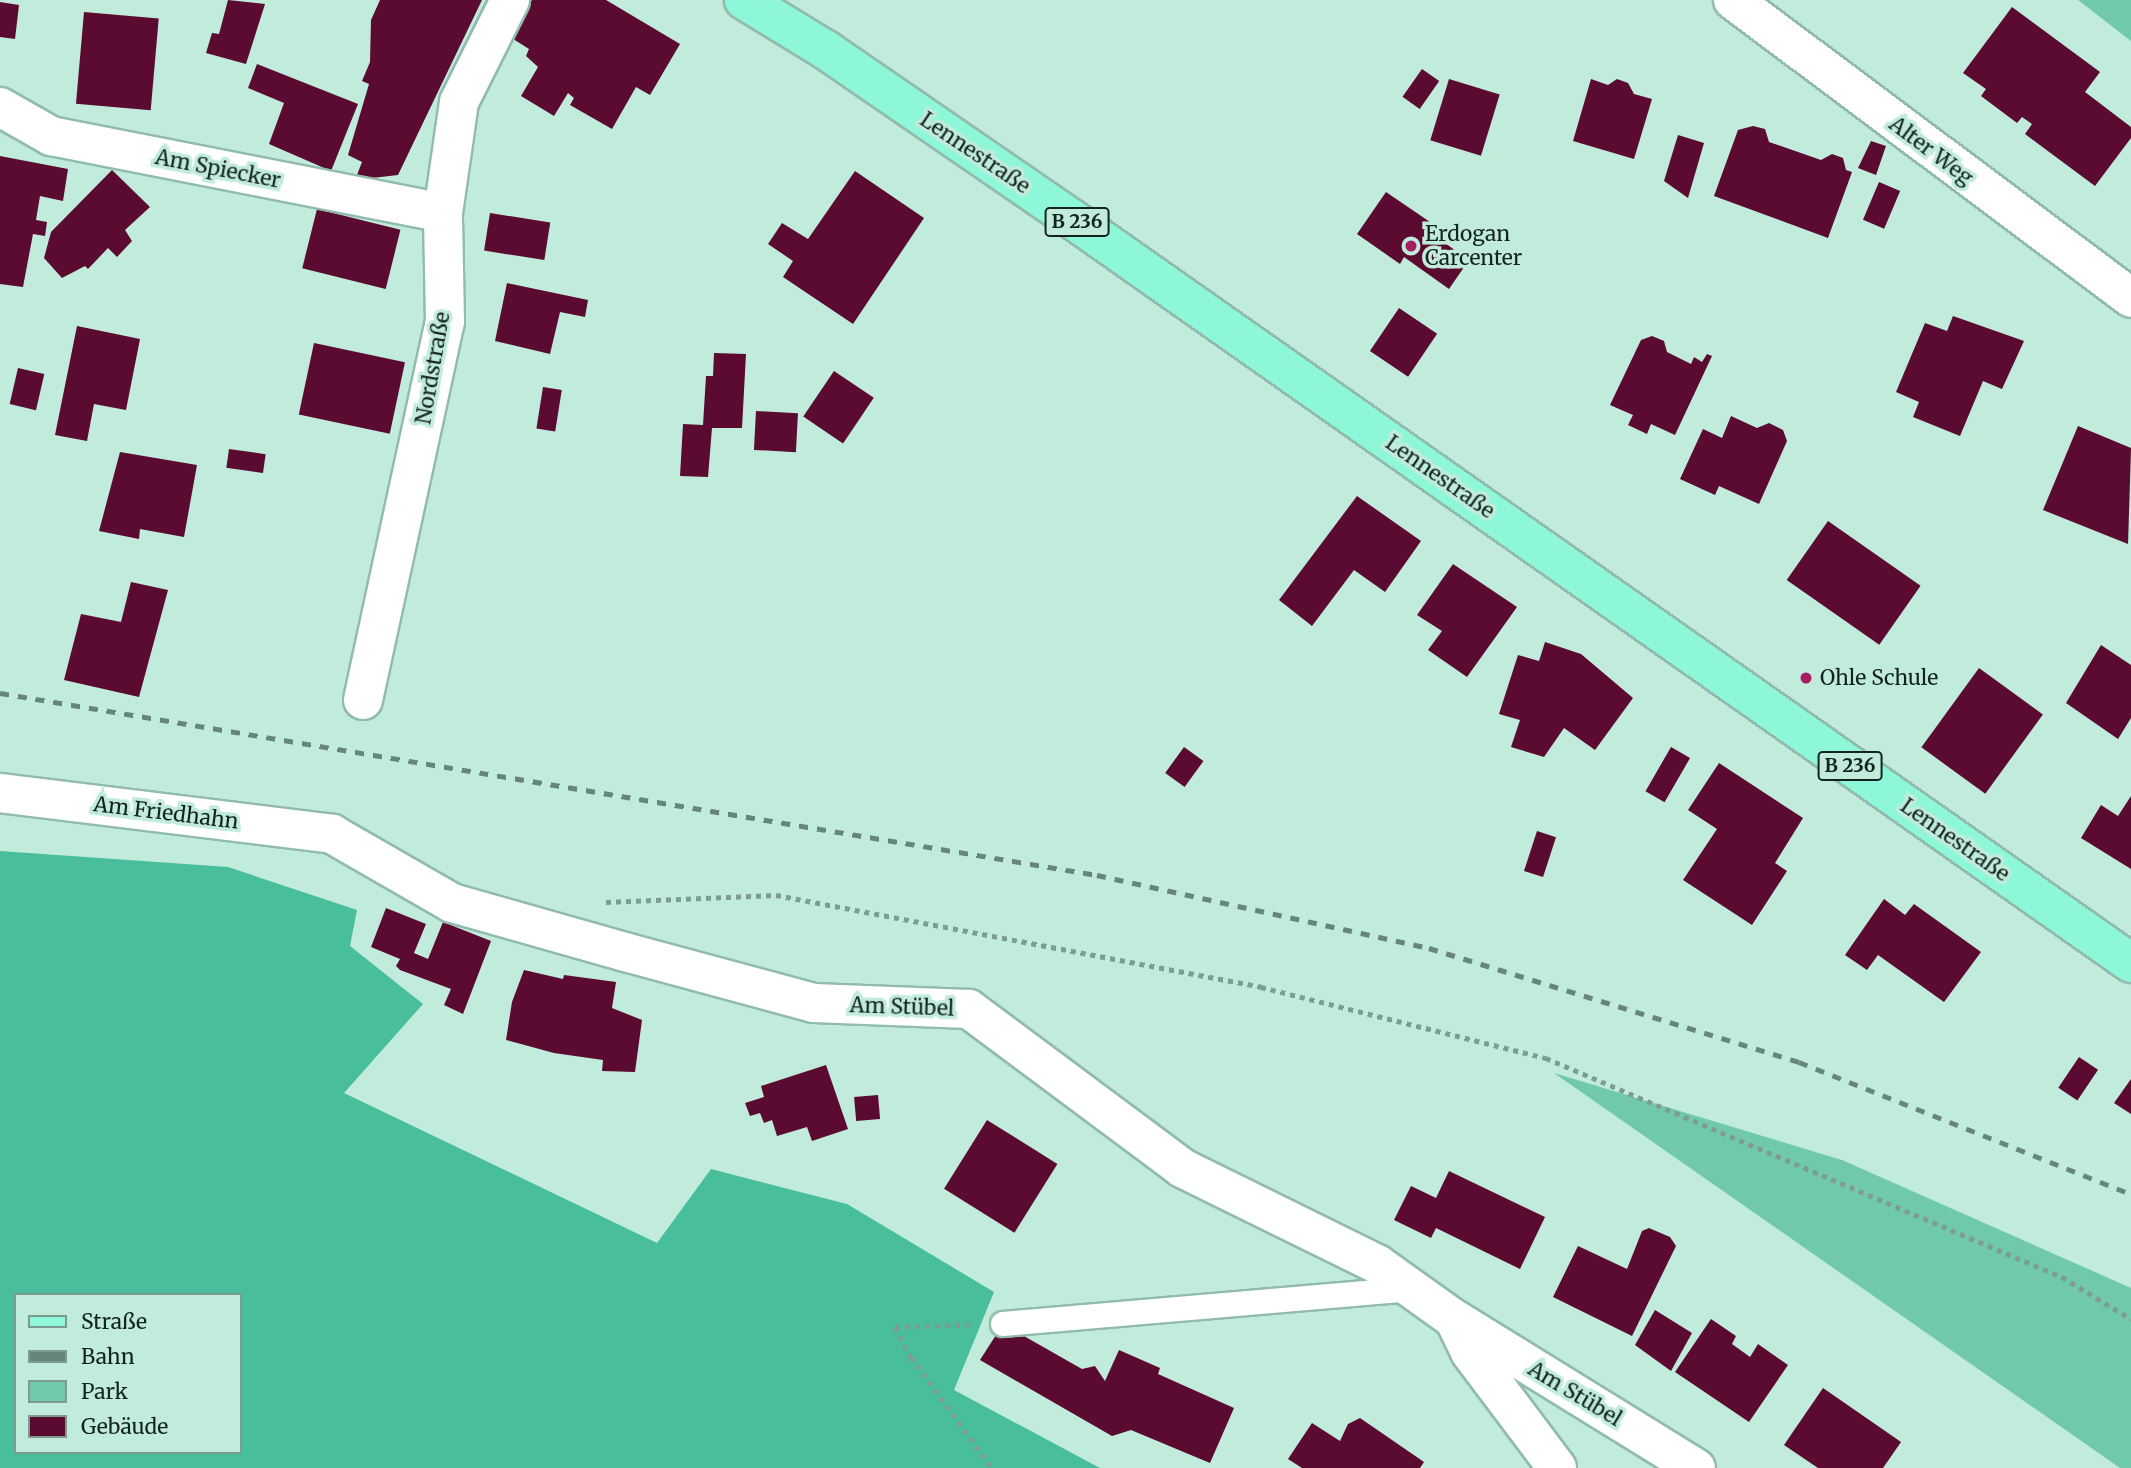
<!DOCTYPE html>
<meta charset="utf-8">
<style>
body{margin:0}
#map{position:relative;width:2131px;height:1468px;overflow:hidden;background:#c1ebdb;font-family:Merriweather,serif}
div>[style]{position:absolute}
.green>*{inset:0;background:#71c9ac}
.forest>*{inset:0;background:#49be9c}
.building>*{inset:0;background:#5b0a31;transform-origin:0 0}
.path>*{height:4.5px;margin-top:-2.25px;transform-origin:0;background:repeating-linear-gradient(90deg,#7e9d92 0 5px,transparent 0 10px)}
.roads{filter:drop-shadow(2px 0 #91bbac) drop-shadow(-2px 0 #91bbac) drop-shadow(0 2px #91bbac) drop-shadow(0 -2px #91bbac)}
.lane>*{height:24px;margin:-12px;padding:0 12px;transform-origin:12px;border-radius:12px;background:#fff}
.street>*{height:38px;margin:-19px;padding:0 19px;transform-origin:19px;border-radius:19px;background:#fff}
.primary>*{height:38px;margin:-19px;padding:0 19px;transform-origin:19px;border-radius:19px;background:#8ef7da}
.rail>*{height:5px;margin-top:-2.5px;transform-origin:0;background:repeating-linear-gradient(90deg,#68857a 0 9px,transparent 0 18px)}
.dots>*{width:19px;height:19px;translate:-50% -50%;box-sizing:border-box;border:4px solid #c1ebdb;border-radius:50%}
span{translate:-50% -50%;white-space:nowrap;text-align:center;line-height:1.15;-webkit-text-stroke:7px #c1ebdb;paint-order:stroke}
.shield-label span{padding:2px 5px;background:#c1ebdb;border:2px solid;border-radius:5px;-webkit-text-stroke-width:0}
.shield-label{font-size:19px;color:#13231e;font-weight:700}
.street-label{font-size:21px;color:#13231e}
.poi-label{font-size:21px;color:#13231e}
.left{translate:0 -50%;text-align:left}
.legend{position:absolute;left:14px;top:1293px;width:228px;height:161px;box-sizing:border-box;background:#c1ebdb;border:2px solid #7b9b8f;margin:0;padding:9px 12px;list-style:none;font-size:21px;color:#13231e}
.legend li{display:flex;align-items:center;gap:14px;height:35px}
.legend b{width:35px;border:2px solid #7b9b8f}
</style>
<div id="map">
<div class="green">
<div style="clip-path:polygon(2078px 0,2131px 0,2131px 41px)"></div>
<div style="clip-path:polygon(1554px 1073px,1842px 1160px,2131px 1288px,2131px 1468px,2120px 1468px)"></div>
</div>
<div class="forest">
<div style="clip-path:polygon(evenodd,0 851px,228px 867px,357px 910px,350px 946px,423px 1004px,344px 1093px,657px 1243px,711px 1169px,847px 1204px,994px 1292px,954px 1390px,1100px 1468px,0 1468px,0 851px,16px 1295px,240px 1295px,240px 1452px,16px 1452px,16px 1295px)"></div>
</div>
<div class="building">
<div style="clip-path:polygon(228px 0,265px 4px,246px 64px,206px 53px,212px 33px,219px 34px)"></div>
<div style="clip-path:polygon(380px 0,482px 0,398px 175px,355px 180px,362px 162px,348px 155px,369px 84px,362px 81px,370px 62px,371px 20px)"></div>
<div style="clip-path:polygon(532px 0,606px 0,680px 44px,650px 95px,636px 87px,612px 129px,570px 105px,574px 98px,568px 93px,554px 116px,521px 96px,538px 67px,526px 56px,529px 49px,510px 37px)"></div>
<div style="clip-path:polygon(0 2px,19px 5px,15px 39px,0 37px)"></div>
<div style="clip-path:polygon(2012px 7px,2100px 72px,2085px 92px,2131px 127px,2131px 138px,2095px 186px,2025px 134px,2032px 124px,2022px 117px,2017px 123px,1981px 96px,1986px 89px,1963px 73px)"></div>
<div style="left:84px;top:12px;width:75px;height:92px;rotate:5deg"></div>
<div style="clip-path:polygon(257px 64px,358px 104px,331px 171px,269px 144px,284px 103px,248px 88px)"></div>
<div style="left:1422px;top:69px;width:21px;height:34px;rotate:35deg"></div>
<div style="left:1449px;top:79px;width:53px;height:64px;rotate:17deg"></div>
<div style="clip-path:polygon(1591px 79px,1608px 85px,1617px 79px,1628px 83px,1634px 94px,1652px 99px,1634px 159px,1573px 141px)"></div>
<div style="clip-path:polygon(1753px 126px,1765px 129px,1769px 142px,1821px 160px,1832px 154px,1843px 158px,1846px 170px,1852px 172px,1828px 238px,1714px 196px,1738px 130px)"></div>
<div style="clip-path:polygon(1678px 135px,1704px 143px,1688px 198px,1664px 181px)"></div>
<div style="clip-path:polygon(1871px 141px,1886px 146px,1876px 175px,1858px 168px)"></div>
<div style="clip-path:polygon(0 156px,68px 169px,63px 201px,40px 196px,36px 220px,47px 222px,45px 236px,33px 234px,23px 287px,0 284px)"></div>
<div style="clip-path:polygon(112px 170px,150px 207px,125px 230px,132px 241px,117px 257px,108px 248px,88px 269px,85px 266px,62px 278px,44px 258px,51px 232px)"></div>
<div style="clip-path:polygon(855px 171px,924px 218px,853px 324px,783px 277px,793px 261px,768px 244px,782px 223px,808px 239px)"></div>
<div style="left:1879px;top:182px;width:23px;height:41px;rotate:23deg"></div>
<div style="clip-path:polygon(1386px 192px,1430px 222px,1425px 229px,1469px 260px,1449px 289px,1404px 257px,1400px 264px,1357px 234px)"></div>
<div style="left:317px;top:209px;width:86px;height:61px;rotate:14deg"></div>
<div style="left:490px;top:213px;width:61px;height:38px;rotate:9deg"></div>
<div style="clip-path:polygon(507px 283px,588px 300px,585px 317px,560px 312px,550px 354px,495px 341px)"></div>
<div style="left:1399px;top:308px;width:46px;height:52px;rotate:34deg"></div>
<div style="clip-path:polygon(1953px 316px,2024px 341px,2002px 389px,1983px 381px,1960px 436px,1913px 417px,1919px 402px,1896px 392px,1925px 323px,1947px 331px)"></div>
<div style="clip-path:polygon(77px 326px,140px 339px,126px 410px,94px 404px,87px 441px,55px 435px)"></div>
<div style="clip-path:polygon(1652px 336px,1664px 341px,1667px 352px,1691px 364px,1694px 357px,1702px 362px,1707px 354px,1712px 356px,1675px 435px,1651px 424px,1647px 434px,1628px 425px,1633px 415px,1610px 405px,1641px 340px)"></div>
<div style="left:314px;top:343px;width:93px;height:73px;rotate:12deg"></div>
<div style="clip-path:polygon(714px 353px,746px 354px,742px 428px,712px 428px,708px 477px,680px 476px,683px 424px,703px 425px,706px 376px,713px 376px)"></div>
<div style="left:18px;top:368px;width:27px;height:37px;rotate:13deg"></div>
<div style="left:834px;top:371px;width:48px;height:55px;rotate:34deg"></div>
<div style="left:543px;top:387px;width:19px;height:42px;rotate:9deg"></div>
<div style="left:756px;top:411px;width:42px;height:39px;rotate:3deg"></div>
<div style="clip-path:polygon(1731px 416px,1757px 428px,1769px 423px,1783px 430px,1787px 441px,1759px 504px,1719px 486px,1715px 495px,1680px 479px,1703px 429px,1722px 438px)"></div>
<div style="clip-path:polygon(2078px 426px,2131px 448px,2128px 544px,2043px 510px)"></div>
<div style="left:229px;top:449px;width:37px;height:19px;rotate:8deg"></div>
<div style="clip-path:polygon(120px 452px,197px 465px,184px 537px,140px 529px,139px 539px,99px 531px)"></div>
<div style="clip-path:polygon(1357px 496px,1421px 541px,1385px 592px,1354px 570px,1312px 626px,1279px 600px)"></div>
<div style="left:1828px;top:521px;width:113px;height:72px;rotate:35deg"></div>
<div style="clip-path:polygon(1453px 564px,1517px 607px,1467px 677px,1428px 650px,1442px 631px,1417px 615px)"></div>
<div style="clip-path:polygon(131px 582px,168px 590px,139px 697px,64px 680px,81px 614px,121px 622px)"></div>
<div style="clip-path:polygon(1545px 642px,1581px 654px,1633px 698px,1595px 750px,1564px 728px,1544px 757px,1511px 747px,1520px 720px,1499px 714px,1518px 655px,1539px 661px)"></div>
<div style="clip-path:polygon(2101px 645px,2131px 665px,2131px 718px,2118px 739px,2066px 703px)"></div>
<div style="left:1979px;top:668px;width:79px;height:98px;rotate:36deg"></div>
<div style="left:1184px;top:747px;width:24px;height:32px;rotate:36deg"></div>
<div style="left:1671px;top:747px;width:22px;height:51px;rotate:30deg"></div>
<div style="clip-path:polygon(1719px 763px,1803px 818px,1775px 863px,1787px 871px,1752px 925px,1683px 880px,1717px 829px,1688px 810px)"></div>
<div style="clip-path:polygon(2131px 796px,2131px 869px,2081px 838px,2101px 805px,2118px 816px)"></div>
<div style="left:1537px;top:831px;width:20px;height:42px;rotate:18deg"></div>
<div style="clip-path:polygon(1884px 899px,1905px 915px,1914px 904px,1981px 952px,1944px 1002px,1878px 955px,1867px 970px,1845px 955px)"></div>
<div style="clip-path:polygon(386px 908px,426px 924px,414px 953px,428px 959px,443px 922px,491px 941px,463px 1014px,444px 1005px,451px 989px,400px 970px,396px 966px,400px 959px,371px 947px)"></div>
<div style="clip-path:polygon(524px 970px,563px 979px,564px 975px,616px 982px,612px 1008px,642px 1020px,635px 1072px,602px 1071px,603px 1060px,554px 1053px,506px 1040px,512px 1002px)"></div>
<div style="left:2079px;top:1057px;width:23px;height:37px;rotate:34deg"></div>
<div style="clip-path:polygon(826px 1065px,848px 1129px,812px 1141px,807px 1127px,777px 1136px,772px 1120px,764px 1123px,760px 1113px,750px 1116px,745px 1103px,764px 1097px,761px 1086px)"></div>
<div style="clip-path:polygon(2131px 1079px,2131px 1114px,2114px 1103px)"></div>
<div style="left:878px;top:1095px;width:24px;height:24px;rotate:85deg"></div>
<div style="left:987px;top:1120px;width:83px;height:81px;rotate:32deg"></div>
<div style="clip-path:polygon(1449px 1171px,1545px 1217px,1520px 1269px,1436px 1228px,1431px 1238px,1394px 1220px,1411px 1186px,1436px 1198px)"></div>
<div style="clip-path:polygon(1649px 1228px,1670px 1237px,1676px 1246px,1632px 1336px,1553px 1297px,1578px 1246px,1627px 1269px,1642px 1231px)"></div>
<div style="clip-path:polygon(1655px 1310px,1692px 1333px,1671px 1371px,1635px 1345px)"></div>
<div style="clip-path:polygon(1711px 1319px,1736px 1336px,1732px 1344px,1750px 1357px,1758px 1344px,1788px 1365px,1749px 1422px,1675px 1372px)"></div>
<div style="clip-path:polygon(1003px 1324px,1082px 1369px,1095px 1366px,1105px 1381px,1119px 1350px,1160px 1368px,1158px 1374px,1234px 1408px,1210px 1463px,1131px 1430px,1112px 1436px,980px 1360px)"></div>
<div style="clip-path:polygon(1823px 1388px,1901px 1442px,1883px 1468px,1818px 1468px,1784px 1445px)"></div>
<div style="clip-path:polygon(1360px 1418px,1424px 1462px,1420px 1468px,1302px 1468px,1288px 1459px,1312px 1423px,1340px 1441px,1348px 1424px)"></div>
</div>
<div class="path">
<div style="left:606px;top:902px;width:170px;rotate:-2.4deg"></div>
<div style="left:776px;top:895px;width:494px;rotate:10.7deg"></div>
<div style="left:1261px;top:987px;width:294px;rotate:14deg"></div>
<div style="left:1546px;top:1058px;width:561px;rotate:23deg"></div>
<div style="left:2062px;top:1277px;width:81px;rotate:31.3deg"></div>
<div style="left:970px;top:1325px;width:75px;rotate:178.5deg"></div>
<div style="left:895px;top:1327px;width:34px;rotate:62deg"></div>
<div style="left:911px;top:1357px;width:137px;rotate:53.9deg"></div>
</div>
<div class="roads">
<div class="lane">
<div style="left:1003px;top:1324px;width:410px;rotate:-4.9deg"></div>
</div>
<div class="street">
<div style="left:1733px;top:0;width:497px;rotate:36.8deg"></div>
<div style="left:0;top:107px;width:59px;rotate:29.6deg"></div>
<div style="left:51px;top:136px;width:399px;rotate:11.1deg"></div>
<div style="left:363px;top:700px;width:387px;rotate:-77.8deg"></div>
<div style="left:445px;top:322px;width:109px;rotate:-91.1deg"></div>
<div style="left:443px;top:213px;width:112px;rotate:-81.8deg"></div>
<div style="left:459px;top:102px;width:114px;rotate:-63.4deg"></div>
<div style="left:0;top:793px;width:335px;rotate:7deg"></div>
<div style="left:332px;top:834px;width:138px;rotate:29.9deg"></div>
<div style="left:452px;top:903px;width:180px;rotate:15.8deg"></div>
<div style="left:625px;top:952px;width:196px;rotate:15.1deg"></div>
<div style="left:814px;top:1003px;width:155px;rotate:2.2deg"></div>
<div style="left:969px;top:1009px;width:266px;rotate:36.7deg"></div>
<div style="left:1182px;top:1168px;width:217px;rotate:26.2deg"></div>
<div style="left:1377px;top:1264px;width:95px;rotate:35.5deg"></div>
<div style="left:1454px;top:1319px;width:37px;rotate:64deg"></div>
<div style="left:1470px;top:1352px;width:145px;rotate:53.1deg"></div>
<div style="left:1456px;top:1320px;width:282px;rotate:31.7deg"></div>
</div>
<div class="primary">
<div style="left:744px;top:0;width:96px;rotate:31.4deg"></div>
<div style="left:826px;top:50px;width:298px;rotate:34.5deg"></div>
<div style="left:1072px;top:219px;width:1294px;rotate:35.09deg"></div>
</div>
</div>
<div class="rail">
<div style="left:0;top:693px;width:1112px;rotate:9.42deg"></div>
<div style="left:1097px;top:875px;width:340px;rotate:12.4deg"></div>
<div style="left:1429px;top:948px;width:387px;rotate:17.1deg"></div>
<div style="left:1799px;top:1062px;width:357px;rotate:21.7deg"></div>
</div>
<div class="dots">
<div style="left:1411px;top:246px;background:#a81d61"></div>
<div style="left:1806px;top:678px;background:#a81d61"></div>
</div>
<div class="shield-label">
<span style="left:1077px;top:222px">B 236</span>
<span style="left:1850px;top:766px">B 236</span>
</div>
<div class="street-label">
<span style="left:1931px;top:151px;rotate:37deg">Alter Weg</span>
<span style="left:975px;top:153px;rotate:34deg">Lennestraße</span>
<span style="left:218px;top:169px;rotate:11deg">Am Spiecker</span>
<span style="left:433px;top:368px;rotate:-80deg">Nordstraße</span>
<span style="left:1440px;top:477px;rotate:35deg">Lennestraße</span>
<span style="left:166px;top:813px;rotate:7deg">Am Friedhahn</span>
<span style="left:1955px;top:840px;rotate:35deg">Lennestraße</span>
<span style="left:902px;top:1007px;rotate:2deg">Am Stübel</span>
<span style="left:1575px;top:1394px;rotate:31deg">Am Stübel</span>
</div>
<div class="poi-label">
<span class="left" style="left:1425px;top:246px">Erdogan<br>Carcenter</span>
<span class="left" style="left:1820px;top:678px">Ohle Schule</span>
</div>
<ul class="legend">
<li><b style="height:9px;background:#8ef7da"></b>Straße</li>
<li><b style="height:9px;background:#68857a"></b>Bahn</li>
<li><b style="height:19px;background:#71c9ac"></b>Park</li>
<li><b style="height:19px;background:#5b0a31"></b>Gebäude</li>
</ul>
</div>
